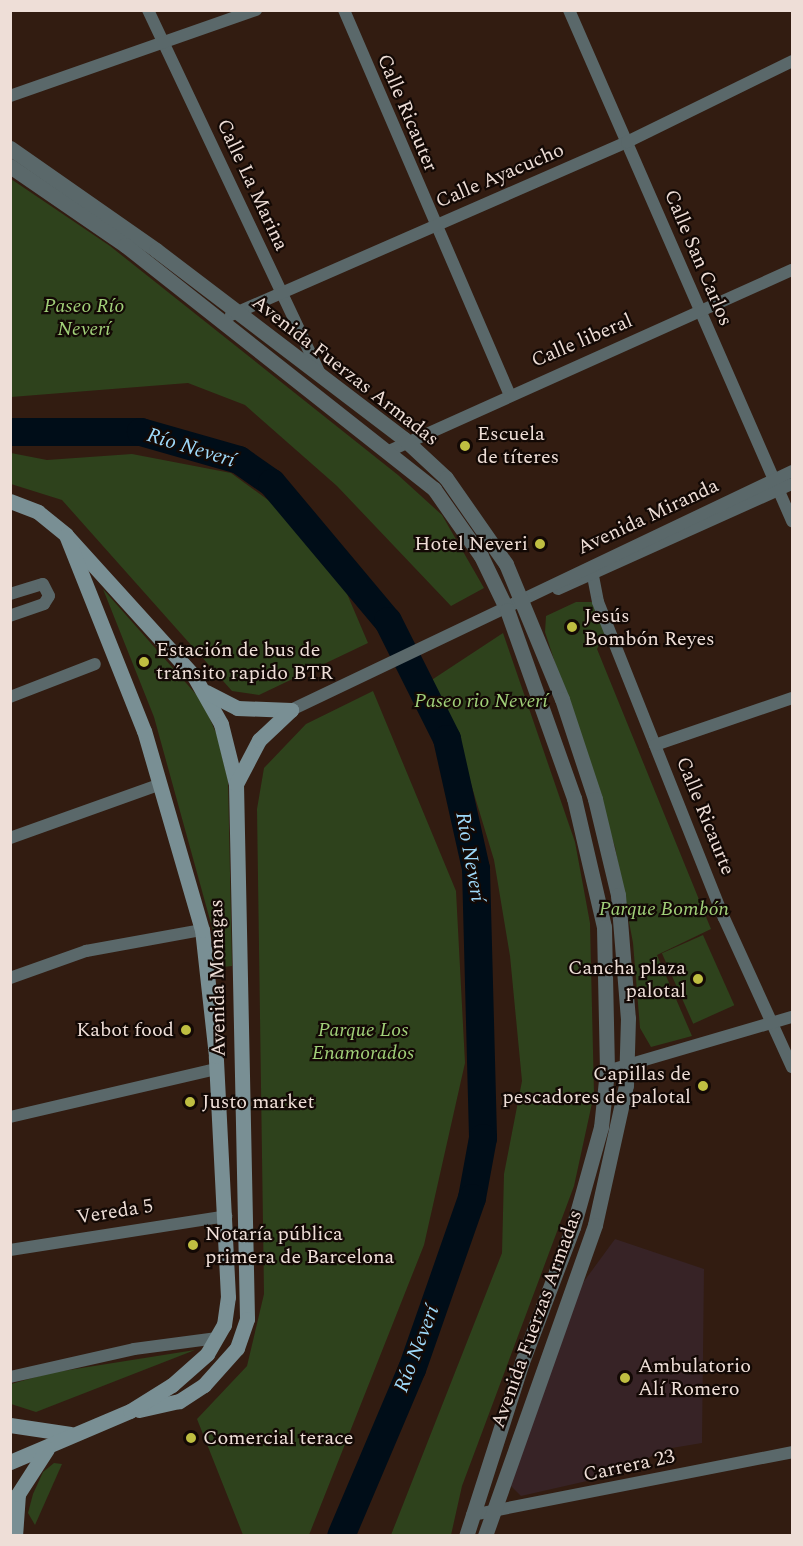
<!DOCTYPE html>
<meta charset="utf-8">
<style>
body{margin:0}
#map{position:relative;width:803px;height:1546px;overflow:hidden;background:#321c11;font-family:Spectral,serif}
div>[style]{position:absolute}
.medical>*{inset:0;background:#372326}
.green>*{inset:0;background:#2e421c;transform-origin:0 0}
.river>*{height:28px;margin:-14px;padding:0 14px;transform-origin:14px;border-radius:14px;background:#000d18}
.minor>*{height:12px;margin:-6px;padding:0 6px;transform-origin:6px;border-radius:6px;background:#5a686a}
.tertiary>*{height:15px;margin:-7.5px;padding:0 7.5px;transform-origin:7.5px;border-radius:7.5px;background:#5a686a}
.secondary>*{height:15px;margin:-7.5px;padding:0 7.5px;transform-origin:7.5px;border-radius:7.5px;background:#798f94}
.dots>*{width:16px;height:16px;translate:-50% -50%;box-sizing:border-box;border:3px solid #130905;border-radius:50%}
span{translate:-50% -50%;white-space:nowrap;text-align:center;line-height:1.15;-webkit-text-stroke:4.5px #130905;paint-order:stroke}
.street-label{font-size:20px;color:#eeded7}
.park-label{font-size:20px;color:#a1d079;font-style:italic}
.poi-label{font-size:20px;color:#eeded7}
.left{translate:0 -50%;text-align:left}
.right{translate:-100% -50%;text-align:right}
.water-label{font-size:21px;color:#9ed9fa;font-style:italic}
.frame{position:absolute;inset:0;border:12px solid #eeded7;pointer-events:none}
</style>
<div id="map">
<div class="medical">
<div style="clip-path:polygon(615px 1239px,704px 1269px,702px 1443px,660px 1450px,631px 1471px,521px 1496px,506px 1481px,582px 1284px)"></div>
</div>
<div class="green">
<div style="clip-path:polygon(11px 179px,110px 246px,398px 475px,442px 515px,484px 588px,451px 606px,337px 486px,245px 405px,188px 383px,11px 397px)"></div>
<div style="clip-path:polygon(11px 453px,47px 460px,132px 454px,231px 473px,286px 513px,345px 589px,368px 643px,259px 695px,232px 691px,62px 500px,11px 484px)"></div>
<div style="clip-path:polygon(103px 589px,202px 701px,217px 735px,228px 781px,232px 966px,223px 967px,154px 717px)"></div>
<div style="clip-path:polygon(576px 602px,598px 602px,608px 627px,597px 649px,711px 929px,657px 955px,692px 1036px,651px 1047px,640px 1028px,633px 943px,615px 847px,545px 632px,546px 616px)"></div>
<div style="clip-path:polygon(503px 633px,575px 842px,590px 923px,594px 1094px,574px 1186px,462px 1486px,451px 1535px,391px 1535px,502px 1253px,504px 1174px,522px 1081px,510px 956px,494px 860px,465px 764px,424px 685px)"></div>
<div style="clip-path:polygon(373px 691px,456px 891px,465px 1063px,424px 1245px,309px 1535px,243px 1535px,197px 1419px,247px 1366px,264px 1294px,257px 809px,264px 768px,306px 724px)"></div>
<div style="left:703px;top:935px;width:77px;height:45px;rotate:66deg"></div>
<div style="clip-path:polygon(195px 1350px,36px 1412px,11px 1404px,11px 1384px,50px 1373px)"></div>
<div style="clip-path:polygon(54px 1463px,62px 1464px,35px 1525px,28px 1513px,33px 1494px,43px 1472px)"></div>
</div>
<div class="river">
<div style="left:10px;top:432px;width:131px"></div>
<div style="left:141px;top:432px;width:102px;rotate:15.9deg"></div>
<div style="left:239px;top:460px;width:40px;rotate:34.9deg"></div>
<div style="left:272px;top:483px;width:180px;rotate:50deg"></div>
<div style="left:388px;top:621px;width:132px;rotate:63.4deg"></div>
<div style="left:447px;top:739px;width:133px;rotate:77.4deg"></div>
<div style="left:476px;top:869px;width:269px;rotate:88.5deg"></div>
<div style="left:483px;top:1138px;width:61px;rotate:100.4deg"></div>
<div style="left:472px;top:1198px;width:181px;rotate:109.3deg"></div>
<div style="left:412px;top:1369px;width:181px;rotate:113deg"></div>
</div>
<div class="minor">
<div style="left:148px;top:10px;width:403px;rotate:64.7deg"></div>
<div style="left:344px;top:10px;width:418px;rotate:66.7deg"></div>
<div style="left:569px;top:10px;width:558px;rotate:66.42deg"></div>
<div style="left:10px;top:96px;width:261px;rotate:-19.3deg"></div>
<div style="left:231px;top:315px;width:432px;rotate:-23.6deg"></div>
<div style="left:627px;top:142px;width:184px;rotate:-26.1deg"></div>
<div style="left:389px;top:451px;width:442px;rotate:-24.2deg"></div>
<div style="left:593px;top:576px;width:26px;rotate:79deg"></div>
<div style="left:598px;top:602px;width:340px;rotate:68.3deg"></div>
<div style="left:724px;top:918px;width:164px;rotate:65.5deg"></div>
<div style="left:558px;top:589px;width:256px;rotate:-24.2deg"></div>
<div style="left:10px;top:594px;width:34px;rotate:-17deg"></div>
<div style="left:43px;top:584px;width:13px;rotate:63deg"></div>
<div style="left:49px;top:596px;width:9px;rotate:122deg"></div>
<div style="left:44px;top:604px;width:36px;rotate:161deg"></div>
<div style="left:10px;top:697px;width:91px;rotate:-21.2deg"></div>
<div style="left:291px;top:710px;width:555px;rotate:-25.5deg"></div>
<div style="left:655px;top:745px;width:145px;rotate:-18.9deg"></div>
<div style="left:10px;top:838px;width:160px;rotate:-19.7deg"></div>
<div style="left:10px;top:978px;width:81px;rotate:-19.6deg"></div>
<div style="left:86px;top:951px;width:118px;rotate:-10.3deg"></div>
<div style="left:607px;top:1071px;width:193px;rotate:-16.3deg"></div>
<div style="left:10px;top:1117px;width:212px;rotate:-13.1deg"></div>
<div style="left:10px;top:1250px;width:219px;rotate:-8.9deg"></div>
<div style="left:10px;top:1377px;width:127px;rotate:-12.7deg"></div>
<div style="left:134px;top:1349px;width:84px;rotate:-7.5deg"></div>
<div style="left:472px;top:1515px;width:326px;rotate:-11.1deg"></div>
</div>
<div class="tertiary">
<div style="left:10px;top:148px;width:178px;rotate:34.9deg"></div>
<div style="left:156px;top:250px;width:312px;rotate:37.3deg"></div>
<div style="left:404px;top:439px;width:57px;rotate:42.9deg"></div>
<div style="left:446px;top:478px;width:105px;rotate:55.1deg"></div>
<div style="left:506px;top:564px;width:146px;rotate:67.5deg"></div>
<div style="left:562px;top:699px;width:105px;rotate:71.7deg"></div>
<div style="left:595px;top:799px;width:99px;rotate:76.5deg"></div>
<div style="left:618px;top:895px;width:123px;rotate:85.4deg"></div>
<div style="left:628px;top:1018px;width:67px;rotate:91.7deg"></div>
<div style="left:626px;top:1085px;width:143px;rotate:102.5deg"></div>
<div style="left:595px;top:1225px;width:330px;rotate:109.5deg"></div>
<div style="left:10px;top:166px;width:140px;rotate:34.5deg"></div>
<div style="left:125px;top:245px;width:394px;rotate:38.3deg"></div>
<div style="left:434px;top:489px;width:82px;rotate:55deg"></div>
<div style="left:481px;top:556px;width:60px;rotate:64.3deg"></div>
<div style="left:507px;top:610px;width:200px;rotate:70.4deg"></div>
<div style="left:574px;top:798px;width:132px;rotate:76.9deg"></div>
<div style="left:604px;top:927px;width:144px;rotate:88.8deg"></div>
<div style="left:607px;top:1071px;width:56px;rotate:96.1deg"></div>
<div style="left:601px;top:1127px;width:104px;rotate:105.6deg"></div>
<div style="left:573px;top:1227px;width:144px;rotate:110.7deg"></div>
<div style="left:522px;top:1362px;width:183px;rotate:107.8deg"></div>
</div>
<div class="secondary">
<div style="left:10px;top:501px;width:30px;rotate:21deg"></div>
<div style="left:38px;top:512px;width:36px;rotate:39deg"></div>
<div style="left:66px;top:535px;width:190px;rotate:47.8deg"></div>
<div style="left:194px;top:676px;width:55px;rotate:60.6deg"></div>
<div style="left:221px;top:724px;width:62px;rotate:76deg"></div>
<div style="left:236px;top:784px;width:535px;rotate:88.82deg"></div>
<div style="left:247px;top:1319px;width:31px;rotate:109deg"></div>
<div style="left:237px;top:1348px;width:50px;rotate:131.7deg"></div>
<div style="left:204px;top:1385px;width:30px;rotate:147deg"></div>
<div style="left:179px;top:1401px;width:41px;rotate:167.3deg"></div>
<div style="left:206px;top:692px;width:35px;rotate:27deg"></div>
<div style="left:237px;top:708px;width:54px;rotate:2.1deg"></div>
<div style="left:236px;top:784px;width:50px;rotate:-62.4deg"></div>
<div style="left:259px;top:740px;width:44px;rotate:-43.2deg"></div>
<div style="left:10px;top:1425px;width:61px;rotate:8.5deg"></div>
<div style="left:10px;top:1462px;width:130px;rotate:-23deg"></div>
<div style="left:130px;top:1411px;width:49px;rotate:-31.8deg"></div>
<div style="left:172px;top:1385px;width:47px;rotate:-41.5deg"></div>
<div style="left:207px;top:1354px;width:34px;rotate:-60deg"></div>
<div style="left:224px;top:1325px;width:28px;rotate:-82deg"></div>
<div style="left:228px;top:1297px;width:241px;rotate:-92.9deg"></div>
<div style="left:216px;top:1056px;width:127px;rotate:-96.3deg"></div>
<div style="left:202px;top:930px;width:207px;rotate:-106.2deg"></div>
<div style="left:144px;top:731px;width:211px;rotate:-111.7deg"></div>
<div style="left:15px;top:1536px;width:42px;rotate:-85.9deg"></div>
<div style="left:18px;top:1494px;width:54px;rotate:-57.2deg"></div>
</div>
<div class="dots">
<div style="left:465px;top:446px;background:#bfbe41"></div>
<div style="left:540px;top:544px;background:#bfbe41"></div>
<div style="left:572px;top:627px;background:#bfbe41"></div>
<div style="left:144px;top:662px;background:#bfbe41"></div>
<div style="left:698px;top:979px;background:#bfbe41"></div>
<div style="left:186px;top:1030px;background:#bfbe41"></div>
<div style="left:703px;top:1086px;background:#bfbe41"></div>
<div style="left:190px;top:1102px;background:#bfbe41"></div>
<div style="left:193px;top:1245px;background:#bfbe41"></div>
<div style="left:625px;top:1378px;background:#bfbe41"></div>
<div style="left:191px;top:1438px;background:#bfbe41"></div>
</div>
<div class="street-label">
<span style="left:407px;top:113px;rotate:67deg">Calle Ricauter</span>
<span style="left:500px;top:176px;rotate:-23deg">Calle Ayacucho</span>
<span style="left:252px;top:185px;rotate:65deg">Calle La Marina</span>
<span style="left:698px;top:258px;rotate:67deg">Calle San Carlos</span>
<span style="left:582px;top:341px;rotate:-23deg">Calle liberal</span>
<span style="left:345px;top:371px;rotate:38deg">Avenida Fuerzas Armadas</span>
<span style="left:648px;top:517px;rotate:-25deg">Avenida Miranda</span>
<span style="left:705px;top:816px;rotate:68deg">Calle Ricaurte</span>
<span style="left:218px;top:978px;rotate:-91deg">Avenida Monagas</span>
<span style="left:115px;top:1212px;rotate:-9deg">Vereda 5</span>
<span style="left:537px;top:1319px;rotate:-70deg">Avenida Fuerzas Armadas</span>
<span style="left:629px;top:1466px;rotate:-12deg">Carrera 23</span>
</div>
<div class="park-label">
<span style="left:84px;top:318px">Paseo Río<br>Neverí</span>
<span style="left:481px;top:701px">Paseo rio Neverí</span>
<span style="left:664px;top:909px">Parque Bombón</span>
<span style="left:363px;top:1042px">Parque Los<br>Enamorados</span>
</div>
<div class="poi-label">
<span class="left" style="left:477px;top:446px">Escuela<br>de títeres</span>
<span class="right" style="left:528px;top:544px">Hotel Neveri</span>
<span class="left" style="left:584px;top:628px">Jesús<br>Bombón Reyes</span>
<span class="left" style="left:156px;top:662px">Estación de bus de<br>tránsito rapido BTR</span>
<span class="right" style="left:686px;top:980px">Cancha plaza<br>palotal</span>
<span class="right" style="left:174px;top:1030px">Kabot food</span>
<span class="right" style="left:691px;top:1086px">Capillas de<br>pescadores de palotal</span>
<span class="left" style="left:202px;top:1102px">Justo market</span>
<span class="left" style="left:205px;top:1246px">Notaría pública<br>primera de Barcelona</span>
<span class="left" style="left:638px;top:1378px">Ambulatorio<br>Alí Romero</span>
<span class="left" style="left:203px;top:1438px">Comercial terace</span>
</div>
<div class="water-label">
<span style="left:191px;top:448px;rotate:17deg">Río Neverí</span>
<span style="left:470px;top:857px;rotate:80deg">Río Neverí</span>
<span style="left:417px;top:1349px;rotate:-69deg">Río Neverí</span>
</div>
<div class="frame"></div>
</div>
